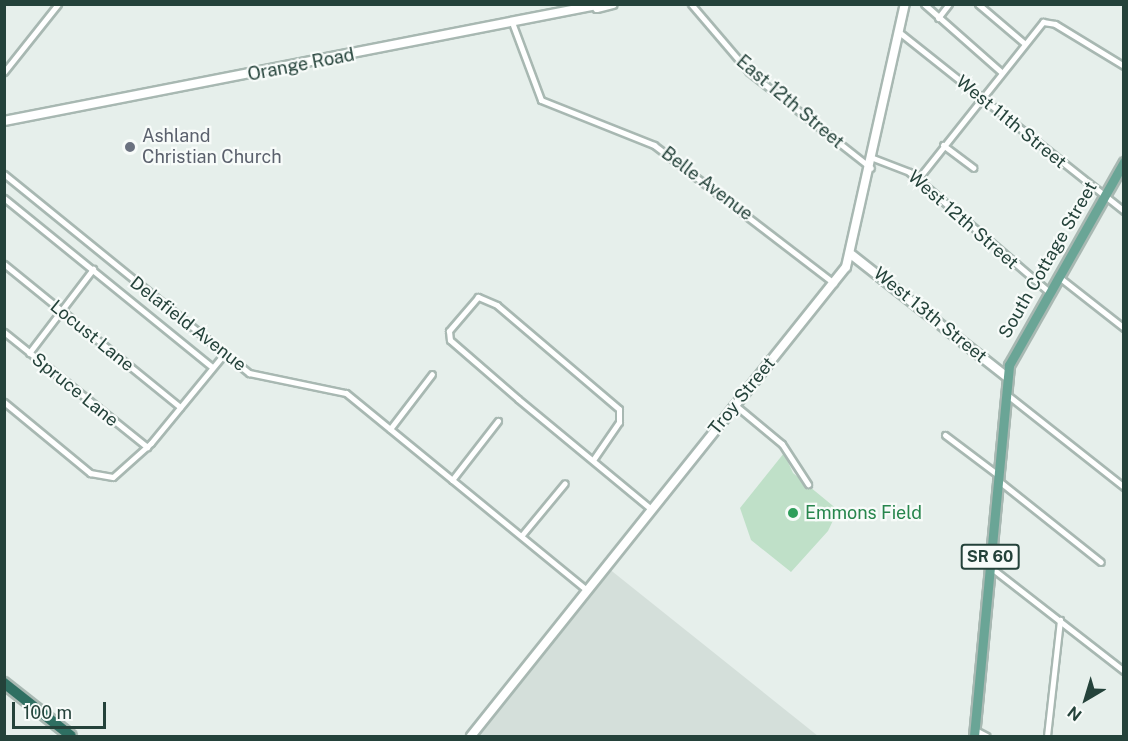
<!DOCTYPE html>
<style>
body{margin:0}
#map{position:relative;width:1128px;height:741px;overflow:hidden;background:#e6efeb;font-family:"Public Sans",sans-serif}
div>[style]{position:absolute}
.built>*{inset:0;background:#d4dfda}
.green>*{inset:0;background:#bfe0c8}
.roads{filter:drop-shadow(2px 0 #a8b8b2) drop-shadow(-2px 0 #a8b8b2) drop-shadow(0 2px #a8b8b2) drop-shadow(0 -2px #a8b8b2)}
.street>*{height:5px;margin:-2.5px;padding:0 2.5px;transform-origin:2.5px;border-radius:2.5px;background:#fff}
.secondary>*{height:8px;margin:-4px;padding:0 4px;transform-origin:4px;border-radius:4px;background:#fff}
.primary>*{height:9px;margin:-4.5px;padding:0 4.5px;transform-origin:4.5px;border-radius:4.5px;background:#6aa596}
.highway>*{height:10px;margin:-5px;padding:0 5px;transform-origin:5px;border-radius:5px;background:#2f6f62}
.dots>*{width:16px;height:16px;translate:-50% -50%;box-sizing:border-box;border:3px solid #f7fbf9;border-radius:50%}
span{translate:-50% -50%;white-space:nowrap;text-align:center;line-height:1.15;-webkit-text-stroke:4.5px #f7fbf9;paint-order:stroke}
.shield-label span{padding:2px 4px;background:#f7fbf9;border:2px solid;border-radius:4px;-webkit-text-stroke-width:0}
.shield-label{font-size:16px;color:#24423a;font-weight:700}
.street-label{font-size:18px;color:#24423a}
.worship-label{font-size:18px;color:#5b616d}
.left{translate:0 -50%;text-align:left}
.leisure-label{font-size:18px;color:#27864d}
.frame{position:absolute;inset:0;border:6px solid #24423a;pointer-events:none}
.north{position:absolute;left:1056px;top:669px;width:60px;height:60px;-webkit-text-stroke:4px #f7fbf9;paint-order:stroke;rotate:218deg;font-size:16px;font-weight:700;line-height:24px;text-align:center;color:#24423a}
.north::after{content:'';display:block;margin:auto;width:21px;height:27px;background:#24423a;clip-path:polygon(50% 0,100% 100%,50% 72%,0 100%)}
.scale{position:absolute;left:12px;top:702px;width:94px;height:27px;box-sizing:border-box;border:3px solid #24423a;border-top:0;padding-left:8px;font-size:18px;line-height:21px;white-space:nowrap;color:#24423a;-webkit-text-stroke:4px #f7fbf9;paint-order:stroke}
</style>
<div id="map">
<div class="built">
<div style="clip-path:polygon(608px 568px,818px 736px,475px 736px)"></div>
</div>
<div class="green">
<div style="clip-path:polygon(784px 453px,793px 473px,838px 510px,828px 531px,791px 572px,751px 540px,740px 508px)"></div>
</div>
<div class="roads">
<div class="street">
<div style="left:691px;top:4px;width:89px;rotate:49.5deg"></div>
<div style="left:749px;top:72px;width:155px;rotate:38.2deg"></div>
<div style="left:924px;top:4px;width:103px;rotate:41.4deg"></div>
<div style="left:978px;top:4px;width:60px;rotate:40.3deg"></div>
<div style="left:938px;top:18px;width:18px;rotate:-52deg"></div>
<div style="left:513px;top:25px;width:80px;rotate:69.5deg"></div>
<div style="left:541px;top:100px;width:122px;rotate:21.7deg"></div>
<div style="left:654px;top:145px;width:227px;rotate:37.5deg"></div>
<div style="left:899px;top:32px;width:288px;rotate:38.5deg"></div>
<div style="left:4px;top:72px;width:87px;rotate:-51.5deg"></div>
<div style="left:943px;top:145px;width:38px;rotate:37deg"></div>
<div style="left:873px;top:158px;width:39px;rotate:21deg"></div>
<div style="left:909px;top:172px;width:184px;rotate:40.6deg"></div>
<div style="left:4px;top:174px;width:316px;rotate:39.1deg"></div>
<div style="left:249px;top:373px;width:99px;rotate:11.7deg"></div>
<div style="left:346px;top:393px;width:311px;rotate:39.3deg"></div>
<div style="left:918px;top:179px;width:201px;rotate:-51.5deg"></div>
<div style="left:1043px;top:22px;width:12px;rotate:9deg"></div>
<div style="left:1055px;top:24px;width:81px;rotate:31.3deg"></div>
<div style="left:4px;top:198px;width:268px;rotate:39.1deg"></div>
<div style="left:4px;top:264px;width:227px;rotate:39.1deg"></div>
<div style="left:1059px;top:277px;width:83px;rotate:38.1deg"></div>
<div style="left:4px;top:332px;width:184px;rotate:38.8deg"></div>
<div style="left:29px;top:353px;width:106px;rotate:-52.7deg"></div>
<div style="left:1005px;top:393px;width:152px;rotate:38.3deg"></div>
<div style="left:4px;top:402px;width:112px;rotate:39.5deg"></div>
<div style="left:90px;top:473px;width:23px;rotate:10deg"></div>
<div style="left:113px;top:477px;width:51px;rotate:-41.8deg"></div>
<div style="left:151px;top:443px;width:115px;rotate:-50.6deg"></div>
<div style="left:735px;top:405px;width:61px;rotate:39.7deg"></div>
<div style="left:782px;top:444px;width:48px;rotate:57deg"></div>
<div style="left:390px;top:429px;width:69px;rotate:-52.6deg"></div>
<div style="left:945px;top:435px;width:66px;rotate:37deg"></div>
<div style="left:593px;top:460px;width:46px;rotate:-55.6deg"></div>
<div style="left:619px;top:422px;width:13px;rotate:-90deg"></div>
<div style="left:619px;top:409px;width:160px;rotate:-139.6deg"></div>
<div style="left:497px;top:305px;width:21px;rotate:-157deg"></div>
<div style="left:478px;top:297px;width:45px;rotate:130.5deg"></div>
<div style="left:449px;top:331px;width:9px;rotate:84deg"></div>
<div style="left:450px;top:340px;width:90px;rotate:40.9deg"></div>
<div style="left:518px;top:399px;width:173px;rotate:39.6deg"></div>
<div style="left:452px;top:480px;width:75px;rotate:-52.1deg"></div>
<div style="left:999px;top:481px;width:130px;rotate:38.5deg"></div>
<div style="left:522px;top:535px;width:67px;rotate:-50.4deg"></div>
<div style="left:989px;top:566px;width:171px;rotate:37.9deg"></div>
<div style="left:975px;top:730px;width:13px;rotate:27deg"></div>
<div style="left:1047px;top:736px;width:117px;rotate:-83.6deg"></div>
</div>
<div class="secondary">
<div style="left:597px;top:8px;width:16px;rotate:-14deg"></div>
<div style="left:4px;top:121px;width:609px;rotate:-11.07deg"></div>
<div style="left:852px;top:255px;width:197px;rotate:38.2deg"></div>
<div style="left:471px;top:736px;width:600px;rotate:-51.36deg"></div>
<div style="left:846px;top:267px;width:270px;rotate:-77.4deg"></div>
</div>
<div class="primary">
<div style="left:974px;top:736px;width:373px;rotate:-84.6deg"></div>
<div style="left:1009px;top:365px;width:233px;rotate:-60.5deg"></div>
</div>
<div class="highway">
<div style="left:4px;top:683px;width:85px;rotate:38.3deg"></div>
</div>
</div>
<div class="dots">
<div style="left:130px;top:147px;background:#6b7280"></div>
<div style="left:793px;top:513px;background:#2e9e5b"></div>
</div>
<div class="shield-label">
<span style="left:990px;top:557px">SR 60</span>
</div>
<div class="street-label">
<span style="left:301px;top:65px;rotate:-11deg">Orange Road</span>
<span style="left:790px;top:102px;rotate:40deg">East 12th Street</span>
<span style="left:1011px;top:122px;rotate:39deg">West 11th Street</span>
<span style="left:707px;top:184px;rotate:37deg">Belle Avenue</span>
<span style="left:963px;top:220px;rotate:41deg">West 12th Street</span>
<span style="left:1048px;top:260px;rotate:-60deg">South Cottage Street</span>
<span style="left:930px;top:315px;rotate:39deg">West 13th Street</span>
<span style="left:188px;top:324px;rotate:38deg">Delafield Avenue</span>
<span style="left:92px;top:336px;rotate:39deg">Locust Lane</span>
<span style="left:75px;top:390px;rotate:39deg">Spruce Lane</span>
<span style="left:742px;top:396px;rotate:-51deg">Troy Street</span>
</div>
<div class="worship-label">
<span class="left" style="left:142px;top:147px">Ashland<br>Christian Church</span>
</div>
<div class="leisure-label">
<span class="left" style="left:805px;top:513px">Emmons Field</span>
</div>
<div class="frame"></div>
<div class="north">N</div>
<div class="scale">100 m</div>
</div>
